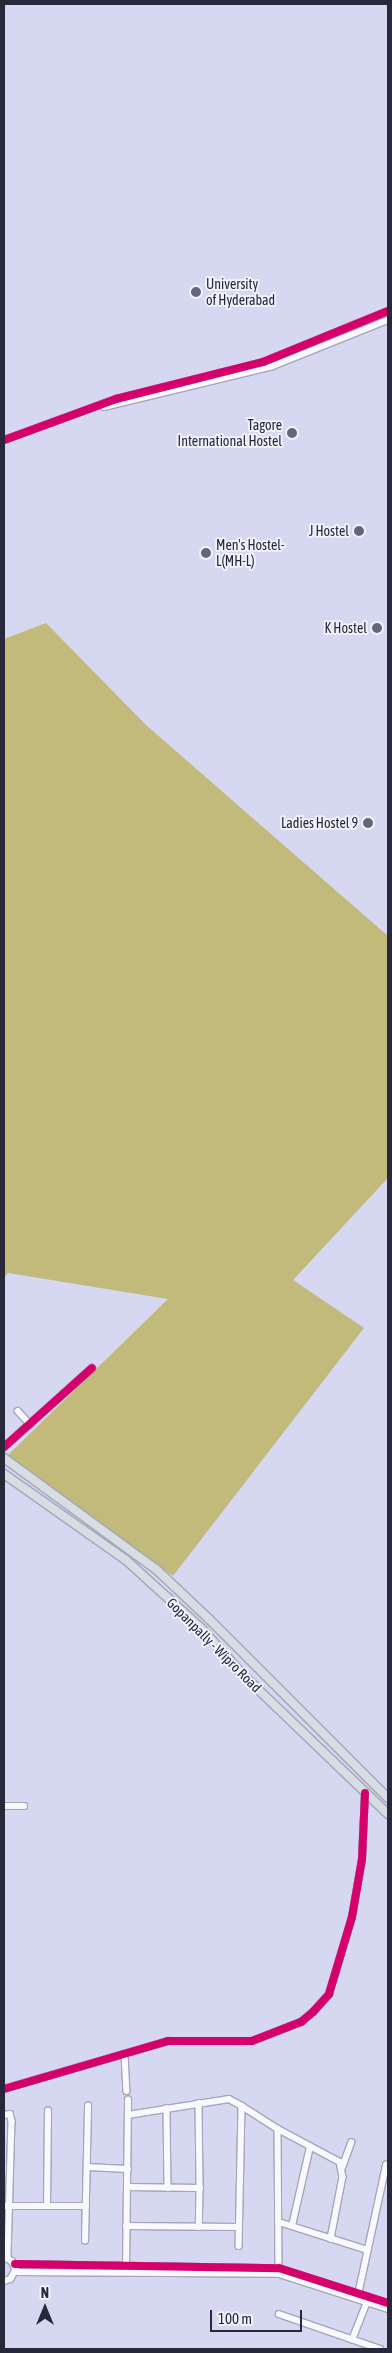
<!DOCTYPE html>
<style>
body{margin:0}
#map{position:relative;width:392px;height:2353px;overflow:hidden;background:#d6d8f1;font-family:"Asap Condensed",sans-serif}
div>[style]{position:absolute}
.green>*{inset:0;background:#c2ba7b}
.roads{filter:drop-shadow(1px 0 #a4a5b9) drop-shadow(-1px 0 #a4a5b9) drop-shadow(0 1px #a4a5b9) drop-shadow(0 -1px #a4a5b9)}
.minor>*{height:5.5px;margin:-2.75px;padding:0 2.75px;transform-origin:2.75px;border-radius:2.75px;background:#f9f9fd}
.major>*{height:8px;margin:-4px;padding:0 4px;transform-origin:4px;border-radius:4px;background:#d6dee4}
.cycleway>*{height:8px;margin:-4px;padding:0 4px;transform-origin:4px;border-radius:4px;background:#d6006c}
.dots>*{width:14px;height:14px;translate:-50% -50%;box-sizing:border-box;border:2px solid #f1f2fc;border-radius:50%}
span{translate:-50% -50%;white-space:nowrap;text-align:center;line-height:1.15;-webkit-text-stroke:4px #f1f2fc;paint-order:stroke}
.poi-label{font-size:14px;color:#27283a}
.left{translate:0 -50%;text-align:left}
.right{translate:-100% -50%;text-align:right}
.street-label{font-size:14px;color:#27283a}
.frame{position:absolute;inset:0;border:5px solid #27283a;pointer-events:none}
.north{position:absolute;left:20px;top:2283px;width:50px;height:50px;-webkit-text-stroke:4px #f1f2fc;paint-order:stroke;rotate:0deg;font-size:14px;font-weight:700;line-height:20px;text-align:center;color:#27283a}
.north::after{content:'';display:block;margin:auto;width:18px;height:22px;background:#27283a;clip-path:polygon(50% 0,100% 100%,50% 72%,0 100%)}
.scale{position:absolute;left:210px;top:2310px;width:92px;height:22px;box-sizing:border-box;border:2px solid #27283a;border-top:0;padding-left:6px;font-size:15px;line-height:18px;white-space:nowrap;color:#27283a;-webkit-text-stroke:4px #f1f2fc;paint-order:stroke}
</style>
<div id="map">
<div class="green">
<div style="clip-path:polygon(46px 623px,146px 725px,388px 936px,388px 1178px,293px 1280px,364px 1328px,173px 1576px,6px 1457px,168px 1299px,8px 1273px,4px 1278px,4px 639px)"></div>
</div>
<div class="roads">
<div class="minor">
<div style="left:104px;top:407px;width:174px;rotate:-13.6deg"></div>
<div style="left:273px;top:366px;width:124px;rotate:-21.8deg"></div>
<div style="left:4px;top:440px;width:119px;rotate:-20.1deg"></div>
<div style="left:116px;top:399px;width:152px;rotate:-14.1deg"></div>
<div style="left:263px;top:362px;width:135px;rotate:-22.2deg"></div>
<div style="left:18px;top:1411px;width:18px;rotate:47deg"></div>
<div style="left:4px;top:1447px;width:118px;rotate:-41.9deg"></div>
<div style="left:4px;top:1806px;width:20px"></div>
<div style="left:125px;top:2055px;width:36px;rotate:87deg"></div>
<div style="left:4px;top:2089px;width:171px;rotate:-16.3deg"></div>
<div style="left:168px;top:2041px;width:84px"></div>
<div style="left:252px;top:2041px;width:53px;rotate:-21.2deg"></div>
<div style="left:301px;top:2022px;width:16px;rotate:-40deg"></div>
<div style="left:313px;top:2012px;width:24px;rotate:-48deg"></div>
<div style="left:329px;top:1994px;width:80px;rotate:-73.4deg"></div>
<div style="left:352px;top:1917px;width:59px;rotate:-80.2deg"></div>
<div style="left:362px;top:1859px;width:66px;rotate:-87.4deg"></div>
<div style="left:199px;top:2103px;width:85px;rotate:89.3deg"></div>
<div style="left:242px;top:2106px;width:43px;rotate:32.6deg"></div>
<div style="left:278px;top:2129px;width:70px;rotate:28deg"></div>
<div style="left:340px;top:2162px;width:15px;rotate:79deg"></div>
<div style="left:343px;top:2177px;width:63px;rotate:101deg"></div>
<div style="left:167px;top:2108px;width:80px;rotate:89.3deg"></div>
<div style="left:4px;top:2115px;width:6px;rotate:-9deg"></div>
<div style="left:10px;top:2114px;width:7px;rotate:74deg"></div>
<div style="left:12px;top:2121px;width:136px;rotate:91.7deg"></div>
<div style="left:128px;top:2115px;width:102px;rotate:-9deg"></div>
<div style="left:229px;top:2099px;width:15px;rotate:28deg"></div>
<div style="left:242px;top:2106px;width:140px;rotate:91.2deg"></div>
<div style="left:278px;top:2129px;width:143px;rotate:89.6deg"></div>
<div style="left:87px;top:2167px;width:41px;rotate:2.8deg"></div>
<div style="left:342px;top:2168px;width:27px;rotate:-70deg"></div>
<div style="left:127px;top:2187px;width:73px;rotate:0.8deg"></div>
<div style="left:200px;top:2188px;width:39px;rotate:91deg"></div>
<div style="left:4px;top:2206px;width:82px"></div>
<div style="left:47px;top:2206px;width:95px;rotate:-89.4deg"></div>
<div style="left:279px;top:2222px;width:93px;rotate:17.5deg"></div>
<div style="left:126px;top:2226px;width:113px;rotate:0.5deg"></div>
<div style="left:292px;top:2226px;width:81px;rotate:-77.2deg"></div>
<div style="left:85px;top:2241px;width:135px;rotate:-88.7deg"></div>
<div style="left:4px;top:2257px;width:9px;rotate:27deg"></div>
<div style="left:12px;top:2261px;width:10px;rotate:66deg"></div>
<div style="left:16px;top:2270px;width:10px;rotate:119deg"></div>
<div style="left:11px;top:2279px;width:8px;rotate:157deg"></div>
<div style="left:15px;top:2264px;width:264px;rotate:0.9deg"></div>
<div style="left:279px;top:2268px;width:114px;rotate:17.8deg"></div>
<div style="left:126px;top:2268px;width:168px;rotate:-89.3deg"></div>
<div style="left:15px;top:2272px;width:264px;rotate:0.4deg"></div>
<div style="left:279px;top:2274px;width:114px;rotate:17.8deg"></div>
<div style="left:358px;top:2295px;width:133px;rotate:-77.8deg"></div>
<div style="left:279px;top:2314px;width:107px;rotate:19.1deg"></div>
<div style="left:352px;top:2340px;width:41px;rotate:-68.5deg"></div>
</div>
<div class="major">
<div style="left:4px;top:1458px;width:190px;rotate:36.2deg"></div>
<div style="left:157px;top:1570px;width:71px;rotate:43.3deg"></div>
<div style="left:209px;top:1619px;width:253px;rotate:45deg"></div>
<div style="left:4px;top:1474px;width:149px;rotate:35.2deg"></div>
<div style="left:126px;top:1560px;width:103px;rotate:42.2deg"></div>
<div style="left:202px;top:1629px;width:62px;rotate:48.3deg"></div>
<div style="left:243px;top:1675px;width:201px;rotate:43.8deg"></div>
</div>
</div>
<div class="cycleway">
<div style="left:4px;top:440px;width:119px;rotate:-20.1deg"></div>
<div style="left:116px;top:399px;width:152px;rotate:-14.1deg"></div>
<div style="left:263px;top:362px;width:135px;rotate:-22.2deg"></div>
<div style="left:4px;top:1447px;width:118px;rotate:-41.9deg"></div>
<div style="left:4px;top:2089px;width:171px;rotate:-16.3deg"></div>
<div style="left:168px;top:2041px;width:84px"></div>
<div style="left:252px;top:2041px;width:53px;rotate:-21.2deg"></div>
<div style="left:301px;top:2022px;width:16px;rotate:-40deg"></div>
<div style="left:313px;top:2012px;width:24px;rotate:-48deg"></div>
<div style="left:329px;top:1994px;width:80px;rotate:-73.4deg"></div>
<div style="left:352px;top:1917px;width:59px;rotate:-80.2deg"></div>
<div style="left:362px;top:1859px;width:66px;rotate:-87.4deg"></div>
<div style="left:15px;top:2264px;width:264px;rotate:0.9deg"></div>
<div style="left:279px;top:2268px;width:114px;rotate:17.8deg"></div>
</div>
<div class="dots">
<div style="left:196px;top:292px;background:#64667a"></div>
<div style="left:292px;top:433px;background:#64667a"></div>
<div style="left:359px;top:531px;background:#64667a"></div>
<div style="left:206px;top:553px;background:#64667a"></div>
<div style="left:377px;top:628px;background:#64667a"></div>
<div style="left:368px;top:823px;background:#64667a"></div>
</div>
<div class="poi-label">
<span class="left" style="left:206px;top:292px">University<br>of Hyderabad</span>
<span class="right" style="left:282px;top:433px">Tagore<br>International Hostel</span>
<span class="right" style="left:349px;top:531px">J Hostel</span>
<span class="left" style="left:216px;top:553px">Men's Hostel-<br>L(MH-L)</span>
<span class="right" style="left:367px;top:628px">K Hostel</span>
<span class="right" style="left:358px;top:823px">Ladies Hostel 9</span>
</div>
<div class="street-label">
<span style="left:214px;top:1645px;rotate:45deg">Gopanpally - Wipro Road</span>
</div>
<div class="frame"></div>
<div class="north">N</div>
<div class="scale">100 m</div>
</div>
